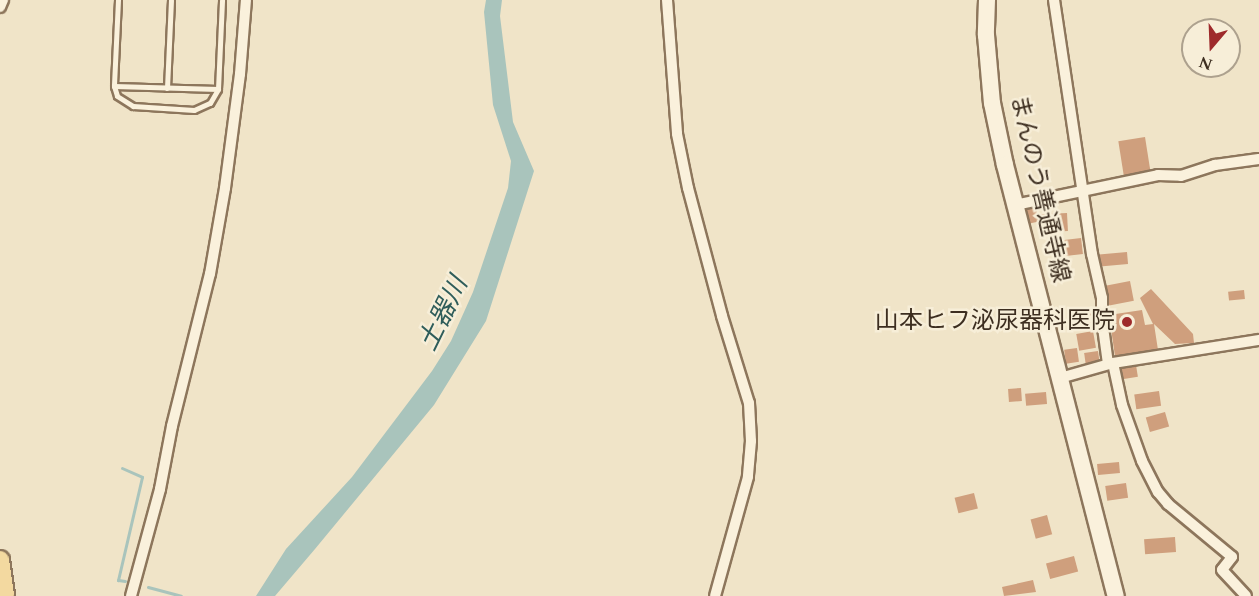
<!DOCTYPE html>
<meta charset="utf-8">
<style>
body{margin:0}
#map{position:relative;width:1259px;height:596px;overflow:hidden;background:#f0e4c8;font-family:Spectral,"Noto Sans JP",serif}
div>[style]{position:absolute}
.water>*{inset:0;background:#a9c4bc}
.stream>*{height:3px;margin:-1.5px;padding:0 1.5px;transform-origin:1.5px;border-radius:1.5px;background:#a9c4bc}
.building>*{inset:0;background:#cf9f7d;transform-origin:0 0}
.roads{filter:drop-shadow(2px 0 #8d765c) drop-shadow(-2px 0 #8d765c) drop-shadow(0 2px #8d765c) drop-shadow(0 -2px #8d765c)}
.lane>*{height:5px;margin:-2.5px;padding:0 2.5px;transform-origin:2.5px;border-radius:2.5px;background:#faf1dc}
.street>*{height:10px;margin:-5px;padding:0 5px;transform-origin:5px;border-radius:5px;background:#faf1dc}
.secondary>*{height:16px;margin:-8px;padding:0 8px;transform-origin:8px;border-radius:8px;background:#faf1dc}
.primary>*{height:18px;margin:-9px;padding:0 9px;transform-origin:9px;border-radius:9px;background:#f3d9a0}
.dots>*{width:16px;height:16px;translate:-50% -50%;box-sizing:border-box;border:3px solid #f7eed8;border-radius:50%}
span{translate:-50% -50%;white-space:nowrap;text-align:center;line-height:1.15;-webkit-text-stroke:5px #f7eed8;paint-order:stroke}
.street-label{font-size:24px;color:#3d2e20}
.poi-label{font-size:24px;color:#3d2e20}
.right{translate:-100% -50%;text-align:right}
.water-label{font-size:26px;color:#2f5d5a;font-style:italic}
.north{position:absolute;left:1181px;top:18px;width:60px;height:60px;box-sizing:border-box;background:#f7eed8;border:2px solid #ada18e;border-radius:50%;rotate:199deg;font-size:16px;font-weight:700;line-height:24px;text-align:center;color:#3d2e20}
.north::after{content:'';display:block;margin:auto;width:21px;height:27px;background:#9e2a2b;clip-path:polygon(50% 0,100% 100%,50% 72%,0 100%)}
</style>
<div id="map">
<div class="water">
<div style="clip-path:polygon(486px 0,502px 0,500px 16px,513px 122px,534px 171px,486px 321px,434px 405px,315px 549px,275px 596px,256px 596px,286px 549px,352px 477px,432px 371px,451px 341px,473px 292px,508px 188px,511px 161px,493px 105px,484px 12px)"></div>
</div>
<div class="stream">
<div style="left:122px;top:468px;width:22px;rotate:24deg"></div>
<div style="left:142px;top:477px;width:106px;rotate:103.1deg"></div>
<div style="left:118px;top:580px;width:7px;rotate:8deg"></div>
<div style="left:148px;top:587px;width:34px;rotate:15deg"></div>
</div>
<div class="building">
<div style="left:1145px;top:137px;width:37px;height:27px;rotate:81deg"></div>
<div style="left:1035px;top:203px;width:19px;height:11px;rotate:78deg"></div>
<div style="left:1067px;top:213px;width:18px;height:26px;rotate:87deg"></div>
<div style="left:1081px;top:238px;width:16px;height:19px;rotate:83deg"></div>
<div style="left:1127px;top:252px;width:12px;height:28px;rotate:85deg"></div>
<div style="left:1130px;top:281px;width:20px;height:25px;rotate:79deg"></div>
<div style="clip-path:polygon(1151px 289px,1193px 334px,1194px 343px,1175px 344px,1154px 324px,1158px 350px,1115px 356px,1109px 315px,1142px 310px,1145px 325px,1153px 324px,1140px 298px)"></div>
<div style="left:1244px;top:290px;width:9px;height:16px;rotate:84deg"></div>
<div style="left:1091px;top:311px;width:14px;height:21px;rotate:78deg"></div>
<div style="left:1093px;top:331px;width:17px;height:17px;rotate:80deg"></div>
<div style="left:1077px;top:348px;width:14px;height:13px;rotate:82deg"></div>
<div style="left:1098px;top:351px;width:14px;height:14px;rotate:82deg"></div>
<div style="left:1136px;top:365px;width:12px;height:19px;rotate:81deg"></div>
<div style="left:1021px;top:388px;width:13px;height:13px;rotate:86deg"></div>
<div style="left:1159px;top:391px;width:15px;height:25px;rotate:82deg"></div>
<div style="left:1046px;top:392px;width:12px;height:21px;rotate:85deg"></div>
<div style="left:1165px;top:412px;width:15px;height:20px;rotate:74deg"></div>
<div style="left:1119px;top:462px;width:11px;height:22px;rotate:85deg"></div>
<div style="left:1126px;top:483px;width:15px;height:21px;rotate:82deg"></div>
<div style="left:974px;top:493px;width:16px;height:20px;rotate:76deg"></div>
<div style="left:1047px;top:515px;width:20px;height:17px;rotate:75deg"></div>
<div style="left:1175px;top:537px;width:15px;height:31px;rotate:86deg"></div>
<div style="left:1074px;top:556px;width:16px;height:29px;rotate:75deg"></div>
<div style="clip-path:polygon(1033px 580px,1036px 592px,1004px 596px,1002px 587px)"></div>
</div>
<div class="roads">
<div class="lane">
<div style="left:118px;top:0;width:86px;rotate:92.7deg"></div>
<div style="left:114px;top:86px;width:10px;rotate:73deg"></div>
<div style="left:117px;top:96px;width:19px;rotate:32deg"></div>
<div style="left:133px;top:106px;width:61px;rotate:3.8deg"></div>
<div style="left:194px;top:110px;width:17px;rotate:-24deg"></div>
<div style="left:210px;top:103px;width:16px;rotate:-60deg"></div>
<div style="left:218px;top:89px;width:89px;rotate:-87.4deg"></div>
<div style="left:114px;top:86px;width:104px;rotate:1.7deg"></div>
<div style="left:167px;top:88px;width:88px;rotate:-87.4deg"></div>
</div>
<div class="street">
<div style="left:667px;top:0;width:134px;rotate:85.7deg"></div>
<div style="left:677px;top:134px;width:55px;rotate:78.5deg"></div>
<div style="left:688px;top:188px;width:132px;rotate:75.1deg"></div>
<div style="left:722px;top:316px;width:91px;rotate:72.8deg"></div>
<div style="left:749px;top:403px;width:38px;rotate:87deg"></div>
<div style="left:751px;top:441px;width:36px;rotate:95deg"></div>
<div style="left:748px;top:477px;width:123px;rotate:105.5deg"></div>
<div style="left:1054px;top:0;width:257px;rotate:81.5deg"></div>
<div style="left:1092px;top:254px;width:45px;rotate:77.2deg"></div>
<div style="left:1102px;top:298px;width:22px;rotate:90deg"></div>
<div style="left:1102px;top:320px;width:44px;rotate:82.2deg"></div>
<div style="left:0;top:7px;width:8px;rotate:-67deg"></div>
<div style="left:1015px;top:205px;width:146px;rotate:-11.8deg"></div>
<div style="left:1158px;top:175px;width:23px;rotate:2deg"></div>
<div style="left:1181px;top:176px;width:36px;rotate:-18deg"></div>
<div style="left:1215px;top:165px;width:44px;rotate:-7.8deg"></div>
<div style="left:1113px;top:363px;width:43px;rotate:77.9deg"></div>
<div style="left:1122px;top:405px;width:59px;rotate:70.3deg"></div>
<div style="left:1142px;top:461px;width:35px;rotate:63deg"></div>
<div style="left:1158px;top:492px;width:16px;rotate:50deg"></div>
<div style="left:1168px;top:504px;width:83px;rotate:39.6deg"></div>
<div style="left:1232px;top:557px;width:16px;rotate:128deg"></div>
<div style="left:1222px;top:570px;width:35px;rotate:47deg"></div>
<div style="left:1060px;top:378px;width:55px;rotate:-15.8deg"></div>
<div style="left:1113px;top:363px;width:148px;rotate:-9deg"></div>
<div style="left:131px;top:596px;width:111px;rotate:-74.8deg"></div>
<div style="left:160px;top:489px;width:64px;rotate:-79.2deg"></div>
<div style="left:172px;top:426px;width:157px;rotate:-76deg"></div>
<div style="left:210px;top:274px;width:87px;rotate:-80.1deg"></div>
<div style="left:225px;top:188px;width:115px;rotate:-82.5deg"></div>
<div style="left:240px;top:74px;width:74px;rotate:-85.4deg"></div>
</div>
<div class="secondary">
<div style="left:987px;top:0;width:35px;rotate:92deg"></div>
<div style="left:986px;top:35px;width:68px;rotate:85deg"></div>
<div style="left:992px;top:103px;width:63px;rotate:78.2deg"></div>
<div style="left:1005px;top:165px;width:445px;rotate:75.6deg"></div>
</div>
<div class="primary">
<div style="left:0;top:560px;width:36px;rotate:82deg"></div>
</div>
</div>
<div class="dots">
<div style="left:1127px;top:322px;background:#9e2a2b"></div>
</div>
<div class="street-label">
<span style="left:1039px;top:189px;rotate:77deg">まんのう善通寺線</span>
</div>
<div class="poi-label">
<span class="right" style="left:1115px;top:322px">山本ヒフ泌尿器科医院</span>
</div>
<div class="water-label">
<span style="left:444px;top:314px;rotate:-64deg">土器川</span>
</div>
<div class="north">N</div>
</div>
